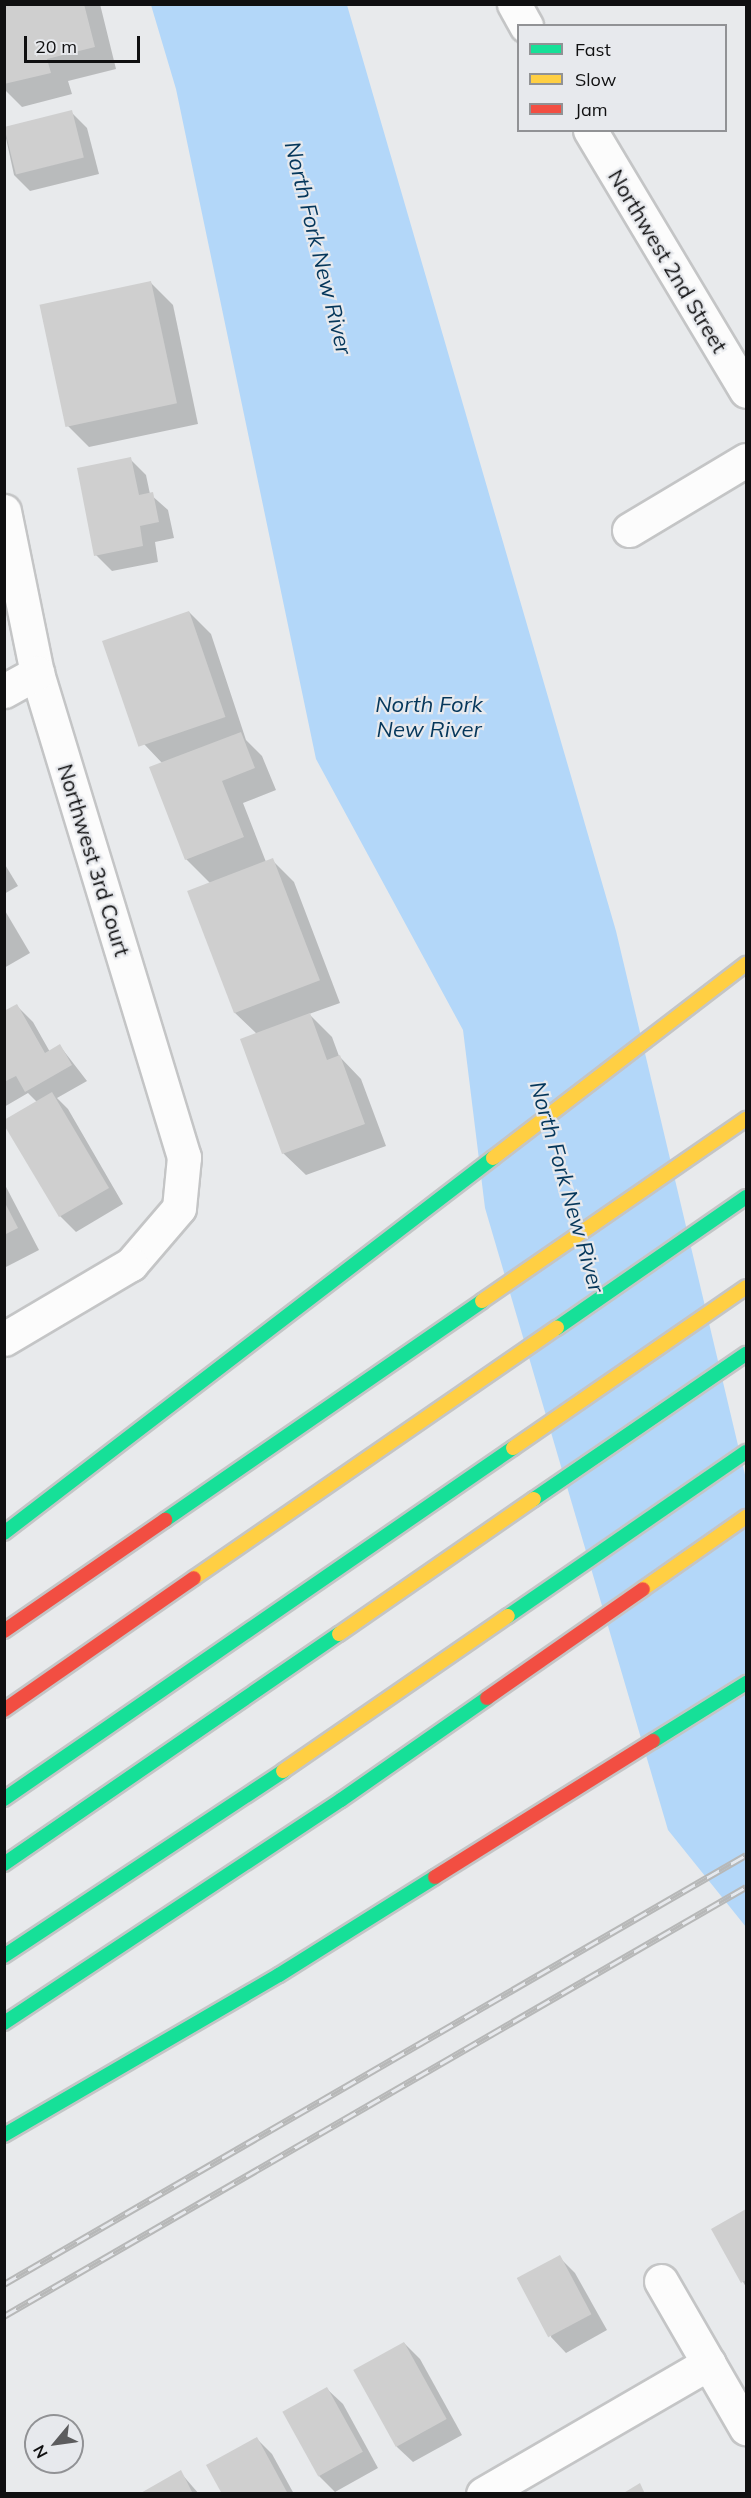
<!DOCTYPE html>
<style>
body{margin:0}
#map{position:relative;width:751px;height:2498px;overflow:hidden;background:#e8eaec;font-family:Mulish,sans-serif}
div>[style]{position:absolute}
.water>*{inset:0;background:#b3d7f9}
.shadow>*{inset:0;background:#0003}
.building>*{inset:0;background:#cfcfcf;transform-origin:0 0}
.roads{filter:drop-shadow(2px 0 #c4c5c6) drop-shadow(-2px 0 #c4c5c6) drop-shadow(0 2px #c4c5c6) drop-shadow(0 -2px #c4c5c6)}
.street>*{height:33px;margin:-16.5px;padding:0 16.5px;transform-origin:16.5px;border-radius:16.5px;background:#fcfcfc}
.fast>*{height:14px;margin:-7px;padding:0 7px;transform-origin:7px;border-radius:7px;background:#16e098}
.slow>*{height:14px;margin:-7px;padding:0 7px;transform-origin:7px;border-radius:7px;background:#ffcf43}
.jam>*{height:14px;margin:-7px;padding:0 7px;transform-origin:7px;border-radius:7px;background:#f24e42}
.rail>*{height:7px;margin-top:-3.5px;transform-origin:0;background:repeating-linear-gradient(90deg,#e7e9ed 0 14px,#b7b8b8 0 28px);box-sizing:border-box;border-block:2px solid #b7b8b8}
span{translate:-50% -50%;white-space:nowrap;text-align:center;line-height:1.15;-webkit-text-stroke:4.5px #e7e9ed;paint-order:stroke}
.street-label{font-size:21px;color:#101011}
.water-label{font-size:22px;color:#05375b;font-style:italic}
.frame{position:absolute;inset:0;border:6px solid #101011;pointer-events:none}
.legend{position:absolute;left:517px;top:24px;width:210px;height:108px;box-sizing:border-box;background:#e7e9ed;border:2px solid #919295;margin:0;padding:8px 10px;list-style:none;font-size:18px;color:#101011}
.legend li{display:flex;align-items:center;gap:12px;height:30px}
.legend b{width:30px;border:2px solid #919295}
.north{position:absolute;left:24px;top:2414px;width:60px;height:60px;box-sizing:border-box;background:#e7e9ed;border:2px solid #919295;border-radius:50%;rotate:241deg;font-size:16px;font-weight:700;line-height:24px;text-align:center;color:#101011}
.north::after{content:'';display:block;margin:auto;width:21px;height:27px;background:#5c5c5e;clip-path:polygon(50% 0,100% 100%,50% 72%,0 100%)}
.scale{position:absolute;left:24px;top:36px;width:116px;height:27px;box-sizing:border-box;border:3px solid #101011;border-top:0;padding-left:8px;font-size:18px;line-height:21px;white-space:nowrap;color:#101011;-webkit-text-stroke:4px #e7e9ed;paint-order:stroke}
</style>
<div id="map">
<div class="water">
<div style="clip-path:polygon(151px 5px,347px 5px,616px 931px,746px 1479px,746px 1927px,668px 1830px,485px 1208px,463px 1030px,316px 759px,176px 89px)"></div>
</div>
<div class="shadow">
<div style="clip-path:polygon(4px 4px,100px 4px,116px 69px,68px 81px,72px 94px,22px 107px,4px 89px)"></div>
<div style="clip-path:polygon(71px 112px,87px 128px,99px 174px,30px 191px,14px 175px,4px 129px)"></div>
<div style="clip-path:polygon(151px 283px,173px 305px,198px 424px,89px 447px,67px 425px)"></div>
<div style="clip-path:polygon(130px 459px,146px 475px,150px 494px,168px 510px,174px 538px,155px 542px,158px 562px,112px 571px,96px 555px)"></div>
<div style="clip-path:polygon(189px 612px,211px 634px,246px 740px,262px 756px,276px 790px,243px 803px,266px 862px,272px 860px,294px 882px,340px 1003px,309px 1014px,332px 1037px,339px 1056px,361px 1079px,386px 1146px,306px 1175px,283px 1153px,257px 1034px,234px 1012px,210px 883px,186px 859px,163px 764px,144px 744px)"></div>
<div style="clip-path:polygon(4px 863px,18px 886px,4px 894px)"></div>
<div style="clip-path:polygon(4px 909px,30px 953px,4px 968px)"></div>
<div style="clip-path:polygon(17px 1006px,33px 1022px,50px 1052px,60px 1046px,87px 1081px,57px 1098px,68px 1109px,123px 1204px,76px 1232px,60px 1216px,37px 1102px,28px 1093px,4px 1107px,4px 1013px)"></div>
<div style="clip-path:polygon(4px 1183px,39px 1250px,4px 1268px)"></div>
<div style="clip-path:polygon(746px 2211px,746px 2287px,713px 2230px)"></div>
<div style="clip-path:polygon(559px 2257px,575px 2273px,607px 2330px,566px 2353px,551px 2337px)"></div>
<div style="clip-path:polygon(404px 2343px,420px 2359px,462px 2435px,413px 2462px,397px 2447px)"></div>
<div style="clip-path:polygon(327px 2389px,343px 2404px,378px 2468px,335px 2492px,319px 2476px)"></div>
<div style="clip-path:polygon(256px 2438px,272px 2454px,294px 2494px,224px 2494px)"></div>
<div style="clip-path:polygon(180px 2472px,199px 2494px,142px 2494px)"></div>
</div>
<div class="building">
<div style="clip-path:polygon(4px 4px,84px 4px,95px 47px,47px 59px,51px 73px,4px 84px)"></div>
<div style="left:72px;top:110px;width:49px;height:70px;rotate:76deg"></div>
<div style="left:151px;top:281px;width:125px;height:114px;rotate:78deg"></div>
<div style="clip-path:polygon(131px 457px,139px 495px,153px 492px,159px 522px,140px 526px,143px 546px,94px 556px,77px 468px)"></div>
<div style="left:189px;top:611px;width:112px;height:92px;rotate:71deg"></div>
<div style="clip-path:polygon(241px 732px,255px 768px,222px 781px,244px 837px,185px 860px,149px 767px)"></div>
<div style="left:273px;top:858px;width:131px;height:92px;rotate:69deg"></div>
<div style="clip-path:polygon(17px 1004px,45px 1053px,60px 1044px,72px 1065px,25px 1092px,16px 1076px,4px 1082px,4px 1011px)"></div>
<div style="clip-path:polygon(310px 1013px,327px 1060px,340px 1055px,365px 1124px,282px 1154px,240px 1039px)"></div>
<div style="clip-path:polygon(52px 1092px,109px 1188px,59px 1217px,4px 1125px,4px 1120px)"></div>
<div style="clip-path:polygon(4px 1201px,18px 1228px,4px 1235px)"></div>
<div style="clip-path:polygon(746px 2209px,746px 2280px,741px 2283px,711px 2229px)"></div>
<div style="left:560px;top:2255px;width:67px;height:49px;rotate:62deg"></div>
<div style="left:404px;top:2342px;width:88px;height:58px;rotate:61deg"></div>
<div style="left:327px;top:2387px;width:74px;height:51px;rotate:61deg"></div>
<div style="clip-path:polygon(257px 2437px,288px 2494px,222px 2494px,206px 2465px)"></div>
<div style="clip-path:polygon(181px 2470px,193px 2494px,139px 2494px)"></div>
<div style="clip-path:polygon(640px 2483px,645px 2494px,622px 2494px)"></div>
</div>
<div class="roads">
<div class="street">
<div style="left:514px;top:4px;width:25px;rotate:61deg"></div>
<div style="left:590px;top:130px;width:304px;rotate:59.1deg"></div>
<div style="left:4px;top:511px;width:165px;rotate:78.5deg"></div>
<div style="left:37px;top:673px;width:506px;rotate:73.11deg"></div>
<div style="left:184px;top:1157px;width:51px;rotate:95.6deg"></div>
<div style="left:179px;top:1208px;width:74px;rotate:130.6deg"></div>
<div style="left:131px;top:1264px;width:147px;rotate:149.4deg"></div>
<div style="left:629px;top:530px;width:136px;rotate:-30.9deg"></div>
<div style="left:4px;top:691px;width:38px;rotate:-29deg"></div>
<div style="left:661px;top:2281px;width:170px;rotate:60deg"></div>
<div style="left:483px;top:2494px;width:261px;rotate:-30.1deg"></div>
</div>
<div class="fast">
<div style="left:557px;top:1328px;width:230px;rotate:-34.7deg"></div>
<div style="left:534px;top:1499px;width:257px;rotate:-34.4deg"></div>
<div style="left:165px;top:1520px;width:385px;rotate:-34.6deg"></div>
<div style="left:4px;top:1533px;width:616px;rotate:-37.48deg"></div>
<div style="left:508px;top:1616px;width:289px;rotate:-34.6deg"></div>
<div style="left:653px;top:1741px;width:110px;rotate:-31.9deg"></div>
<div style="left:4px;top:1799px;width:618px;rotate:-34.59deg"></div>
<div style="left:4px;top:1864px;width:406px;rotate:-34.5deg"></div>
<div style="left:4px;top:1956px;width:335px;rotate:-33.5deg"></div>
<div style="left:4px;top:2023px;width:404px;rotate:-33.5deg"></div>
<div style="left:341px;top:1800px;width:178px;rotate:-34.9deg"></div>
<div style="left:4px;top:2135px;width:318px;rotate:-30.2deg"></div>
<div style="left:279px;top:1975px;width:184px;rotate:-32.1deg"></div>
</div>
<div class="slow">
<div style="left:493px;top:1158px;width:319px;rotate:-37.5deg"></div>
<div style="left:482px;top:1301px;width:321px;rotate:-34.6deg"></div>
<div style="left:513px;top:1448px;width:283px;rotate:-34.6deg"></div>
<div style="left:194px;top:1578px;width:441px;rotate:-34.6deg"></div>
<div style="left:643px;top:1589px;width:126px;rotate:-35deg"></div>
<div style="left:339px;top:1634px;width:237px;rotate:-34.7deg"></div>
<div style="left:283px;top:1771px;width:273px;rotate:-34.6deg"></div>
</div>
<div class="jam">
<div style="left:4px;top:1631px;width:196px;rotate:-34.6deg"></div>
<div style="left:487px;top:1698px;width:190px;rotate:-34.9deg"></div>
<div style="left:4px;top:1710px;width:231px;rotate:-34.8deg"></div>
<div style="left:435px;top:1877px;width:257px;rotate:-32deg"></div>
</div>
</div>
<div class="rail">
<div style="left:4px;top:2284px;width:857px;rotate:-30.04deg"></div>
<div style="left:4px;top:2316px;width:857px;rotate:-30.04deg"></div>
</div>
<div class="street-label">
<span style="left:668px;top:261px;rotate:59deg">Northwest 2nd Street</span>
<span style="left:94px;top:860px;rotate:73deg">Northwest 3rd Court</span>
</div>
<div class="water-label">
<span style="left:318px;top:248px;rotate:76deg">North Fork New River</span>
<span style="left:429px;top:717px">North Fork<br>New River</span>
<span style="left:567px;top:1187px;rotate:74deg">North Fork New River</span>
</div>
<div class="frame"></div>
<ul class="legend">
<li><b style="height:8px;background:#16e098"></b>Fast</li>
<li><b style="height:8px;background:#ffcf43"></b>Slow</li>
<li><b style="height:8px;background:#f24e42"></b>Jam</li>
</ul>
<div class="north">N</div>
<div class="scale">20 m</div>
</div>
